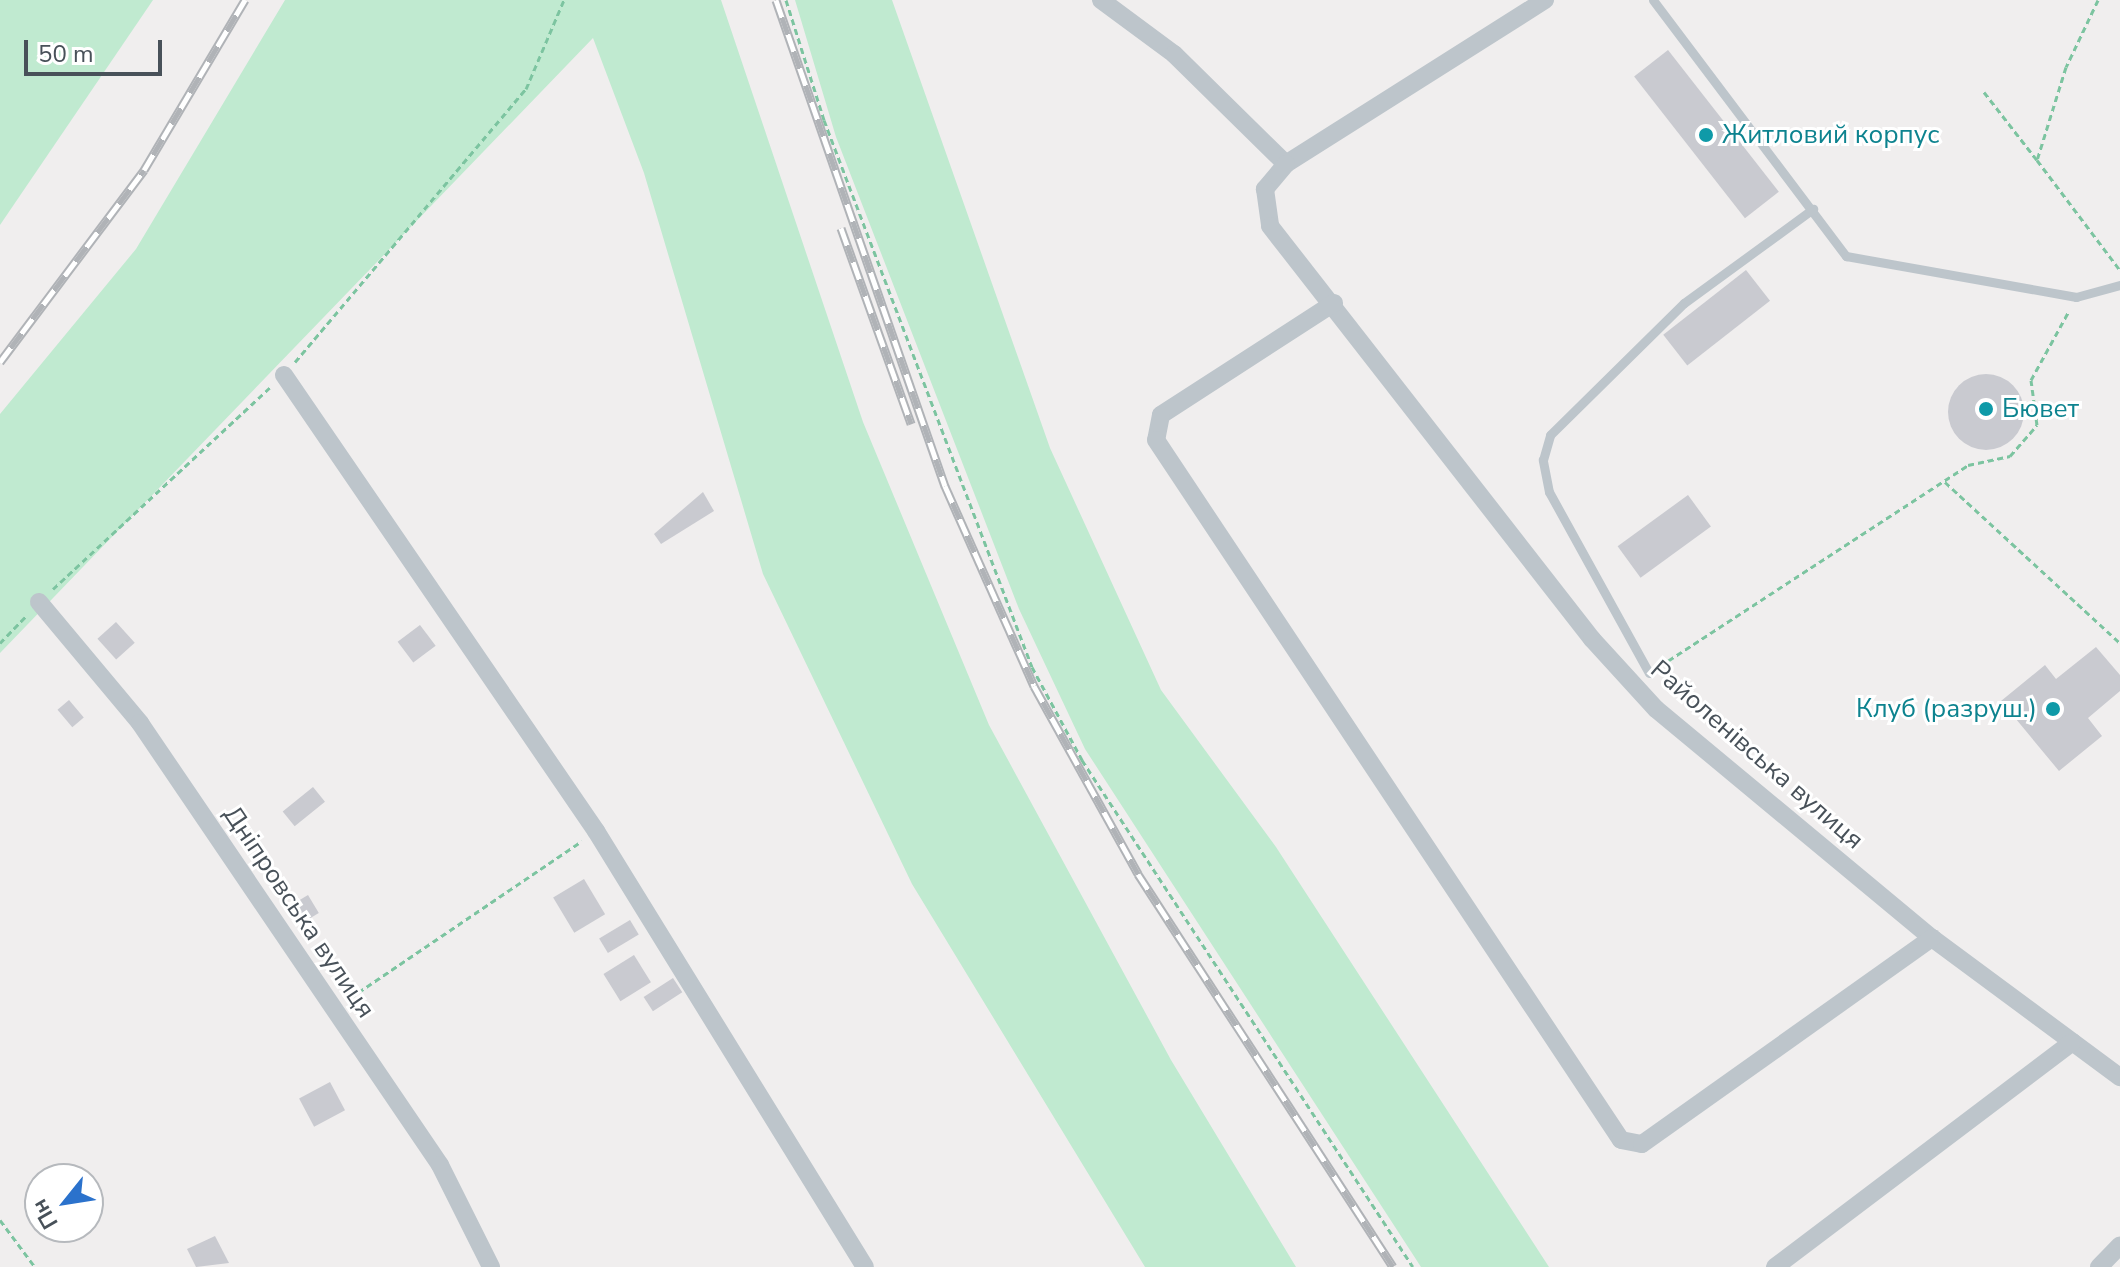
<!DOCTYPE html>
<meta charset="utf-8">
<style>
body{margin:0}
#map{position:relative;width:2120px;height:1267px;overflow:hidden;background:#f0eeee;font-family:"Nunito Sans",sans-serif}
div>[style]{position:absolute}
.green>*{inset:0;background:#c0ead0}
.building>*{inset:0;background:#c9cad0;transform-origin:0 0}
.round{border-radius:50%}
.path>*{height:3px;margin-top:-1.5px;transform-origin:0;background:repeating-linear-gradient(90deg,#7cc4a0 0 6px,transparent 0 10px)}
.service>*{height:9px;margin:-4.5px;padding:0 4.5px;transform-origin:4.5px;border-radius:4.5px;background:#bdc5cb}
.minor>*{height:18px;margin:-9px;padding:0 9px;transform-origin:9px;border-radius:9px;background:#bdc5cb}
.rail>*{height:9px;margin-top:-4.5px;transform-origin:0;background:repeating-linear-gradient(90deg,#fff 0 18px,#b0b3b7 0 36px);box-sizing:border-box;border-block:2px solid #b0b3b7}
.dots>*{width:22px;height:22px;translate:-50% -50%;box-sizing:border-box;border:4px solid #fff;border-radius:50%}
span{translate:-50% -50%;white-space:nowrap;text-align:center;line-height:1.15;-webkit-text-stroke:6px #fff;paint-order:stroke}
.culture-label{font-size:26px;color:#0d838f}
.left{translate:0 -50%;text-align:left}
.right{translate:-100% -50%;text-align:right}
.street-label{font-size:26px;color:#485159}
.north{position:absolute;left:24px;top:1163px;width:80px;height:80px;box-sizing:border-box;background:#fff;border:2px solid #b6b9bd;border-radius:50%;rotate:240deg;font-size:22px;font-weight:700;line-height:32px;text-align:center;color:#485159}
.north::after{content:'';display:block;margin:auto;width:28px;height:36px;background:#2b72cc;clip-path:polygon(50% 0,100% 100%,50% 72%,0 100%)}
.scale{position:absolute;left:24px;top:40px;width:138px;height:36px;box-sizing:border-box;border:4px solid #485159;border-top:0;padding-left:10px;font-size:24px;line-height:28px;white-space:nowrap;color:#485159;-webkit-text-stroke:6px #fff;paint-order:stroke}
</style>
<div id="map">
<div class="green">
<div style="clip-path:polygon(0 0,153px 0,0 225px)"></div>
<div style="clip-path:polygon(285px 0,721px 0,863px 422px,989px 725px,1171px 1060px,1296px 1267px,1145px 1267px,912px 884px,763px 574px,644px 173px,593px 38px,0 653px,0 414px,136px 249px)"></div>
<div style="clip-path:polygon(795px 0,892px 0,1050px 448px,1161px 690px,1276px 847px,1549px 1267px,1421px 1267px,1085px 749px,1019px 609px,836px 137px)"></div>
</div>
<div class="building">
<div style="left:1668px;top:50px;width:180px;height:43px;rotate:52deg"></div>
<div style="left:1746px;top:270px;width:39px;height:105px;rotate:52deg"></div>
<div class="round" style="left:1948px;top:374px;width:76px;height:76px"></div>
<div style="clip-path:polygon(703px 492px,714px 511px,661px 544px,654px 534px)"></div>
<div style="left:1688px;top:495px;width:39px;height:87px;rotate:54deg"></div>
<div style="left:116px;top:622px;width:28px;height:25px;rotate:48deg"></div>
<div style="left:420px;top:625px;width:26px;height:28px;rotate:53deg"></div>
<div style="clip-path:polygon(2096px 647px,2120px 675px,2120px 691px,2088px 718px,2102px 736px,2059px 771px,2001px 701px,2045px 665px,2056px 679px)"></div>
<div style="left:69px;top:700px;width:23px;height:15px;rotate:50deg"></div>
<div style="left:313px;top:787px;width:19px;height:39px;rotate:51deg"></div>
<div style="left:584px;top:879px;width:41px;height:36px;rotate:59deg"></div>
<div style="left:308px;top:895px;width:21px;height:21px;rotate:59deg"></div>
<div style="left:630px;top:920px;width:17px;height:36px;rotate:59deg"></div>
<div style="left:634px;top:955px;width:32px;height:36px;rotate:58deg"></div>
<div style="left:673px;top:978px;width:17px;height:35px;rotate:57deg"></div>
<div style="left:330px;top:1082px;width:32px;height:35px;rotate:62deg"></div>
<div style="clip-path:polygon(215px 1236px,229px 1263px,196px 1267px,187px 1249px)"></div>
</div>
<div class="path">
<div style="left:786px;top:0;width:126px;rotate:72.4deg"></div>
<div style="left:824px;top:120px;width:585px;rotate:69.18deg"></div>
<div style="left:1032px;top:667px;width:106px;rotate:61.7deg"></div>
<div style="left:1082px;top:760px;width:605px;rotate:56.86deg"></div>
<div style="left:2098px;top:0;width:74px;rotate:115.5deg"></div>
<div style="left:2066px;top:67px;width:97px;rotate:107.3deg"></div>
<div style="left:2037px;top:160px;width:138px;rotate:53deg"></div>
<div style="left:1984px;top:92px;width:86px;rotate:52.1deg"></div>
<div style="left:295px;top:362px;width:358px;rotate:-49.8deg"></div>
<div style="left:526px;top:89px;width:97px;rotate:-66.9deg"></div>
<div style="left:1945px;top:482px;width:238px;rotate:42.6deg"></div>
<div style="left:53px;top:589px;width:296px;rotate:-42.9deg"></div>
<div style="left:0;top:643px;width:40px;rotate:-46deg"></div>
<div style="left:1660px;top:666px;width:368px;rotate:-33.1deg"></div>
<div style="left:1968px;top:465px;width:43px;rotate:-12.1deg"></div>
<div style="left:2010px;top:456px;width:41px;rotate:-48.9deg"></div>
<div style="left:2037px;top:425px;width:45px;rotate:-97.6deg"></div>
<div style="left:2031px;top:380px;width:79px;rotate:-61.2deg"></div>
<div style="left:350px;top:998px;width:280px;rotate:-34.1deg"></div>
<div style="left:0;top:1220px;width:59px;rotate:53.3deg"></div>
</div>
<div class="service">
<div style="left:1653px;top:0;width:321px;rotate:53deg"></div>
<div style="left:1846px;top:256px;width:234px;rotate:10.1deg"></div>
<div style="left:2076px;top:297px;width:46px;rotate:-15.3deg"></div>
<div style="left:1649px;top:673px;width:207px;rotate:-118.9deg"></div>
<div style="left:1549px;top:492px;width:33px;rotate:-101deg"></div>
<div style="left:1543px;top:460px;width:26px;rotate:-74deg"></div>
<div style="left:1550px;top:435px;width:188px;rotate:-44.6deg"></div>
<div style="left:1684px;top:303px;width:160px;rotate:-36.1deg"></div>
</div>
<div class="minor">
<div style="left:1101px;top:0;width:91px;rotate:36.5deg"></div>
<div style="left:1174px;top:54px;width:157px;rotate:44.5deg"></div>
<div style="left:1545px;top:0;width:307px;rotate:147.7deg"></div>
<div style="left:1286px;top:164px;width:33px;rotate:130deg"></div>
<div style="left:1265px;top:189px;width:37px;rotate:82deg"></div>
<div style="left:1270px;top:226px;width:524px;rotate:52.06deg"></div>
<div style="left:1592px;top:639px;width:95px;rotate:47.6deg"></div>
<div style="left:1656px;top:709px;width:359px;rotate:39.7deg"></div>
<div style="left:1932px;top:938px;width:234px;rotate:36.5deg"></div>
<div style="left:1334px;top:303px;width:206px;rotate:147.1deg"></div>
<div style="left:1161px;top:415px;width:25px;rotate:101deg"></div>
<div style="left:1156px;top:440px;width:840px;rotate:56.4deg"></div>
<div style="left:1621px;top:1140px;width:21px;rotate:11deg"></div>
<div style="left:1642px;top:1144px;width:356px;rotate:-35.4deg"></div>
<div style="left:284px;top:375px;width:553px;rotate:55.62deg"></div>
<div style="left:596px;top:831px;width:512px;rotate:58.33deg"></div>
<div style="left:39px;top:602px;width:158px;rotate:50.1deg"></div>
<div style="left:140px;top:723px;width:534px;rotate:55.83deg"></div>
<div style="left:440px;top:1165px;width:114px;rotate:63.4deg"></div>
<div style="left:1775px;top:1267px;width:373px;rotate:-37.1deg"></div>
<div style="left:2099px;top:1267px;width:30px;rotate:-46deg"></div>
</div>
<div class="rail">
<div style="left:776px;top:0;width:515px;rotate:70.83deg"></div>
<div style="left:945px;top:486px;width:219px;rotate:66deg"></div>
<div style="left:1034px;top:686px;width:215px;rotate:61deg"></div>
<div style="left:1138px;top:874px;width:468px;rotate:57deg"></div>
<div style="left:841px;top:228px;width:208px;rotate:70.3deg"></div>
<div style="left:0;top:362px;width:240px;rotate:-53.1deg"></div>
<div style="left:144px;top:170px;width:198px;rotate:-59.3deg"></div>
</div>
<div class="dots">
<div style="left:1706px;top:135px;background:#0f9aa8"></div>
<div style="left:1986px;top:409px;background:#0f9aa8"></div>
<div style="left:2053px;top:709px;background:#0f9aa8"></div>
</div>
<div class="culture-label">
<span class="left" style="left:1722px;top:135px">Житловий корпус</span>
<span class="left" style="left:2002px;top:409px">Бювет</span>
<span class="right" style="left:2037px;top:709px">Клуб (разруш.)</span>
</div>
<div class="street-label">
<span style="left:1757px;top:755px;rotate:41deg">Райоленівська вулиця</span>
<span style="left:299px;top:912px;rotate:56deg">Дніпровська вулиця</span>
</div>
<div class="north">Пн</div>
<div class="scale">50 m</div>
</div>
